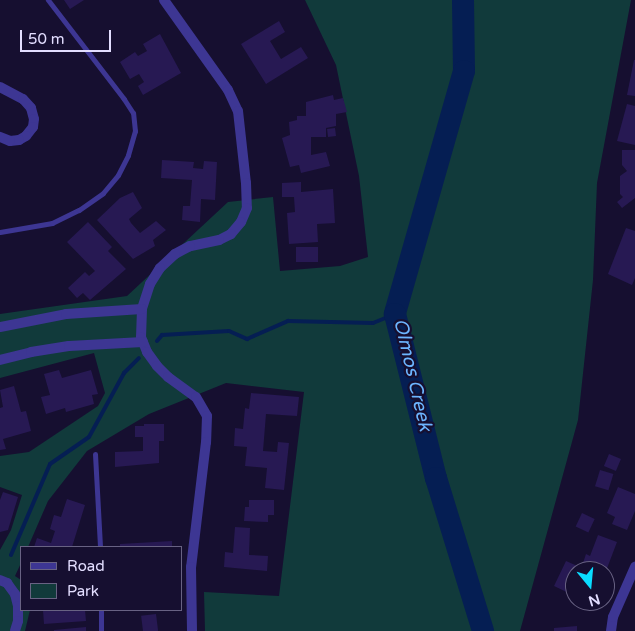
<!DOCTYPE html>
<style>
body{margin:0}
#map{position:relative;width:635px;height:631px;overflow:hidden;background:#160f30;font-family:"Varela Round",sans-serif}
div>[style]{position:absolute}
.green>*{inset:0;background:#113a3b}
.stream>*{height:4px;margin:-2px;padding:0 2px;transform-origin:2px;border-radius:2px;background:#051e53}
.river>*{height:22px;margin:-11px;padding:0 11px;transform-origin:11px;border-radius:11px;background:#051e53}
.building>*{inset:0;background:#271953;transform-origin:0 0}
.service>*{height:5px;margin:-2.5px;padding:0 2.5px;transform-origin:2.5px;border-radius:2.5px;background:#3d3693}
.minor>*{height:10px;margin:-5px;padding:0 5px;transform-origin:5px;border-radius:5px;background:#3d3693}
span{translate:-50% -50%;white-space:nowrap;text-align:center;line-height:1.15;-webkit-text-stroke:4.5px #160f30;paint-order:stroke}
.water-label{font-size:19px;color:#6cb5ff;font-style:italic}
.legend{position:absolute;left:20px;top:546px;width:162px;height:65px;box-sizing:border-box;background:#160f30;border:1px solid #686283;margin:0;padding:6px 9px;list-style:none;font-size:15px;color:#e3deff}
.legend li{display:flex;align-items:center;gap:10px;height:25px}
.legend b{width:25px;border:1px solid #686283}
.north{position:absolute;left:565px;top:561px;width:50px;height:50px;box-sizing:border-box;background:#160f30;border:1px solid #686283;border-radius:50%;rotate:163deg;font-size:14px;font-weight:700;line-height:20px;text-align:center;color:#e3deff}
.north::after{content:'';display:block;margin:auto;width:18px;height:22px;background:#0adcff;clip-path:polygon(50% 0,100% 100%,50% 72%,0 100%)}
.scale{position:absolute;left:20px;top:30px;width:91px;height:22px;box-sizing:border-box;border:2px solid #e3deff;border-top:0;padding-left:6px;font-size:15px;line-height:18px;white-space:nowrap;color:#e3deff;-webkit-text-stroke:4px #160f30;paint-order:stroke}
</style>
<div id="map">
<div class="green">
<div style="clip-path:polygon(305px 0,631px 0,597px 183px,593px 280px,578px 420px,520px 631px,205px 631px,204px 592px,279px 596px,304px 392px,226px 383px,149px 414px,87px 451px,48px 501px,28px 547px,21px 547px,21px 563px,15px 576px,21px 580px,21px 610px,30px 610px,25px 631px,0 631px,0 550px,11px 530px,22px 495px,0 487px,0 456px,29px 452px,98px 406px,105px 393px,94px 353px,0 378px,0 314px,127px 296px,228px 202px,273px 197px,280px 271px,340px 266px,368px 257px,359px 176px,336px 65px)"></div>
</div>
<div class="stream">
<div style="left:157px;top:341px;width:8px;rotate:-50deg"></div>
<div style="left:162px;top:335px;width:67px;rotate:-3.4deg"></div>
<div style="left:229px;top:331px;width:20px;rotate:24deg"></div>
<div style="left:247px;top:339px;width:45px;rotate:-23.7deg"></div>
<div style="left:288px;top:321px;width:85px;rotate:1.3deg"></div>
<div style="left:373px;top:323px;width:24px;rotate:-22deg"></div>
<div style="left:11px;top:555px;width:99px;rotate:-66.8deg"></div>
<div style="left:50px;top:464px;width:47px;rotate:-34.7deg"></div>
<div style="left:89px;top:437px;width:73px;rotate:-61.3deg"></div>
<div style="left:124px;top:373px;width:21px;rotate:-45deg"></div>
</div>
<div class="river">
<div style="left:463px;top:0;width:71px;rotate:89.2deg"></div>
<div style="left:464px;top:71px;width:253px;rotate:105.9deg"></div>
<div style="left:395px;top:314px;width:169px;rotate:76deg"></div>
<div style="left:436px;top:478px;width:160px;rotate:72.9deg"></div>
</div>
<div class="building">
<div style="clip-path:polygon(64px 0,84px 0,70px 9px)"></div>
<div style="clip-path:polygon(279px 21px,285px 32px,270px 41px,281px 59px,301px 47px,308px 58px,266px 84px,241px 44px)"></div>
<div style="clip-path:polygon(160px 34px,181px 73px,143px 95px,138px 86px,144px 82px,139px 74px,130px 79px,120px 62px,135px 52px,138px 56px,147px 51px,143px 44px)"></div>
<div style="clip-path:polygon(634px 60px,635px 60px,635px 96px,627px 95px)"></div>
<div style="clip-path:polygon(333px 95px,334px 100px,343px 98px,347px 112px,336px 114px,336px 126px,326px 128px,326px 137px,311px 137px,311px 155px,326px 152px,330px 166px,301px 173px,299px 165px,290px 167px,282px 138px,290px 135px,289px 122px,297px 120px,297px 116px,306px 116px,306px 102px)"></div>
<div style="clip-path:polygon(627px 104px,635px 106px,635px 145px,617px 141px)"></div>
<div style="left:335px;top:128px;width:8px;height:8px;rotate:83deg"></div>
<div style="clip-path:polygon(622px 150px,635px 150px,635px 198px,622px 208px,617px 202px,623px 197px,620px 194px,620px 176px,627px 171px,622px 165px)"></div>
<div style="clip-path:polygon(162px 160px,194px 162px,193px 168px,203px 169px,204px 161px,217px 162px,215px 200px,201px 199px,200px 222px,182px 220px,183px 206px,190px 206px,192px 180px,161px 178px)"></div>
<div style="clip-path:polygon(301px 182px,301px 192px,333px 189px,335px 223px,317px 224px,318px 242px,289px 244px,287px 213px,295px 212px,294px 197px,282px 197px,282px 183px)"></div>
<div style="clip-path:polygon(133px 192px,142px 208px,129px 219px,131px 223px,140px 233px,156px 221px,166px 230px,153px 240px,155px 246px,133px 259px,97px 220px,120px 198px)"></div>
<div style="clip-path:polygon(88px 222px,112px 247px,108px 251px,126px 269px,90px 300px,83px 293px,77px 298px,68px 288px,85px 272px,89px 276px,95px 271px,67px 242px)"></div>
<div style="clip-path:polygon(626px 228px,635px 231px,635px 278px,632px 285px,608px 274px)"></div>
<div style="left:318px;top:247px;width:15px;height:22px;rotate:90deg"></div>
<div style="clip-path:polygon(59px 370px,62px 378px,91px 370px,98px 394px,92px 395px,94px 404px,66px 412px,65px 408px,46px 414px,41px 397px,50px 395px,44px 374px)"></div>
<div style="clip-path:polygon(14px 386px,21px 412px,26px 411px,31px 431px,3px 439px,6px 449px,0 450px,0 408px,3px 407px,0 390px)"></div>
<div style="clip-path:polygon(251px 393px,299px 397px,297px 416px,266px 414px,263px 451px,277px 452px,278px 442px,289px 443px,284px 490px,265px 488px,267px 468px,245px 466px,247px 447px,234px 446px,235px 428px,243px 429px,245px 408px,249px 409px)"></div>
<div style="clip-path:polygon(144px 424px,164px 424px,164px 441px,159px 441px,159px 463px,115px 467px,115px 452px,143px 451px,143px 437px,135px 437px,135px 426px,144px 426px)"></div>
<div style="left:609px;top:454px;width:13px;height:13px;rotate:23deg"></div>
<div style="left:600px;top:470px;width:14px;height:17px;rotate:17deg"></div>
<div style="clip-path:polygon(618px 487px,635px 494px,635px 511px,627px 530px,612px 524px,615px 517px,607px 513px)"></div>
<div style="clip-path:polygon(3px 492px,18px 497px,8px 530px,0 532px,0 500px)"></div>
<div style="clip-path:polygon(67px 499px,85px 505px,72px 547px,34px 547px,37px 538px,51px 543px,55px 531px,50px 529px,54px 515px,61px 517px)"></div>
<div style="clip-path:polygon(249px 500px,274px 500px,274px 515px,268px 515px,268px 522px,244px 521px,245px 507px,249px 507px)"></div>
<div style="left:582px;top:513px;width:14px;height:15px;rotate:25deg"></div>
<div style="clip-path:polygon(235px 527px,250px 528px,249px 555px,268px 556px,267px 571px,224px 567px,225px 552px,233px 553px)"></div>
<div style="clip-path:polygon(598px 535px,617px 542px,606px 571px,583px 563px,586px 554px,590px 556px)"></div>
<div style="clip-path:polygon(172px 541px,172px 547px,120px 547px,120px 544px)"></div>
<div style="clip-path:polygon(566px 561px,589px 571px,575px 571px,575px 596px,554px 586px)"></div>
<div style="clip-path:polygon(43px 610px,85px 610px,86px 621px,44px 624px)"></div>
<div style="left:156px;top:614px;width:17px;height:15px;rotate:83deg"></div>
<div style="clip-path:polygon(577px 626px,577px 631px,554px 631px,554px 628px)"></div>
<div style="clip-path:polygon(86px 627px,86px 631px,54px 631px,54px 630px)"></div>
</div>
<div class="service">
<div style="left:0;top:232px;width:53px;rotate:-9.8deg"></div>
<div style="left:52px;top:223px;width:30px;rotate:-26deg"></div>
<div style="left:79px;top:210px;width:29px;rotate:-35deg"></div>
<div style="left:103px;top:193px;width:23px;rotate:-50deg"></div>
<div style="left:118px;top:175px;width:22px;rotate:-63deg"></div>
<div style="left:128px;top:155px;width:25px;rotate:-74deg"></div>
<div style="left:135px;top:131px;width:18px;rotate:-96deg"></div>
<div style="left:133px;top:113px;width:17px;rotate:-123deg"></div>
<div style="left:124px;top:99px;width:125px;rotate:-127.5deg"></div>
<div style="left:95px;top:454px;width:93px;rotate:86.9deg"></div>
<div style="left:101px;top:610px;width:21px;rotate:90deg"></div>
</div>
<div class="minor">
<div style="left:164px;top:0;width:110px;rotate:54.6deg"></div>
<div style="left:228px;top:90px;width:23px;rotate:65deg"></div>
<div style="left:238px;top:111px;width:72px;rotate:83.7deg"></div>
<div style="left:246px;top:183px;width:25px;rotate:88deg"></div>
<div style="left:247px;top:208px;width:15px;rotate:113deg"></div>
<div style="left:241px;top:222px;width:16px;rotate:130deg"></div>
<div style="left:231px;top:234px;width:13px;rotate:153deg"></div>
<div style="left:219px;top:240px;width:30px;rotate:168deg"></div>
<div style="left:190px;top:246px;width:17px;rotate:152deg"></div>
<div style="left:175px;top:254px;width:21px;rotate:137deg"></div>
<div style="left:160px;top:268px;width:19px;rotate:122deg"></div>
<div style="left:150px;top:284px;width:26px;rotate:108deg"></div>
<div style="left:142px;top:309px;width:28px;rotate:92deg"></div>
<div style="left:141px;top:337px;width:16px;rotate:68deg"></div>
<div style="left:147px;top:352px;width:17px;rotate:54deg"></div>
<div style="left:157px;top:366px;width:16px;rotate:45deg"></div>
<div style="left:168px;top:377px;width:34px;rotate:36deg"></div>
<div style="left:196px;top:397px;width:22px;rotate:60deg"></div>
<div style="left:207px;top:416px;width:26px;rotate:92deg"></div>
<div style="left:206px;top:442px;width:126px;rotate:96.8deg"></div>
<div style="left:191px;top:567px;width:64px;rotate:89.1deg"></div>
<div style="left:0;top:87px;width:26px;rotate:28deg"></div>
<div style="left:23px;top:99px;width:12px;rotate:48deg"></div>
<div style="left:31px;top:108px;width:11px;rotate:75deg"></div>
<div style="left:34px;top:119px;width:8px;rotate:97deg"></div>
<div style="left:33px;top:127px;width:11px;rotate:128deg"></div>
<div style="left:26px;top:136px;width:8px;rotate:150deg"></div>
<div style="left:19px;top:140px;width:9px;rotate:174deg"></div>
<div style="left:10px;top:141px;width:11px;rotate:-158deg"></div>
<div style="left:0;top:327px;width:67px;rotate:-11.1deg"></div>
<div style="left:66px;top:314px;width:76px;rotate:-3.8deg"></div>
<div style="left:0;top:360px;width:32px;rotate:-14deg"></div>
<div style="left:31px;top:352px;width:38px;rotate:-9deg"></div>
<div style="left:69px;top:346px;width:74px;rotate:-3.1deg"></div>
<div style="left:0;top:580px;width:8px;rotate:23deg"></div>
<div style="left:7px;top:583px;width:14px;rotate:54deg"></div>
<div style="left:15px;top:594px;width:12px;rotate:76deg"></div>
<div style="left:18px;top:606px;width:15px;rotate:90deg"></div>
<div style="left:18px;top:621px;width:10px;rotate:107deg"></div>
<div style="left:611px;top:631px;width:14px;rotate:-82deg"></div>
<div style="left:613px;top:617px;width:55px;rotate:-66.3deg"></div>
</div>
<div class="water-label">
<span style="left:412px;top:375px;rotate:77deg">Olmos Creek</span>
</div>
<ul class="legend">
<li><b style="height:6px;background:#3d3693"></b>Road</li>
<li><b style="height:14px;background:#113a3b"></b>Park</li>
</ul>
<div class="north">N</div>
<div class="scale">50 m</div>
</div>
